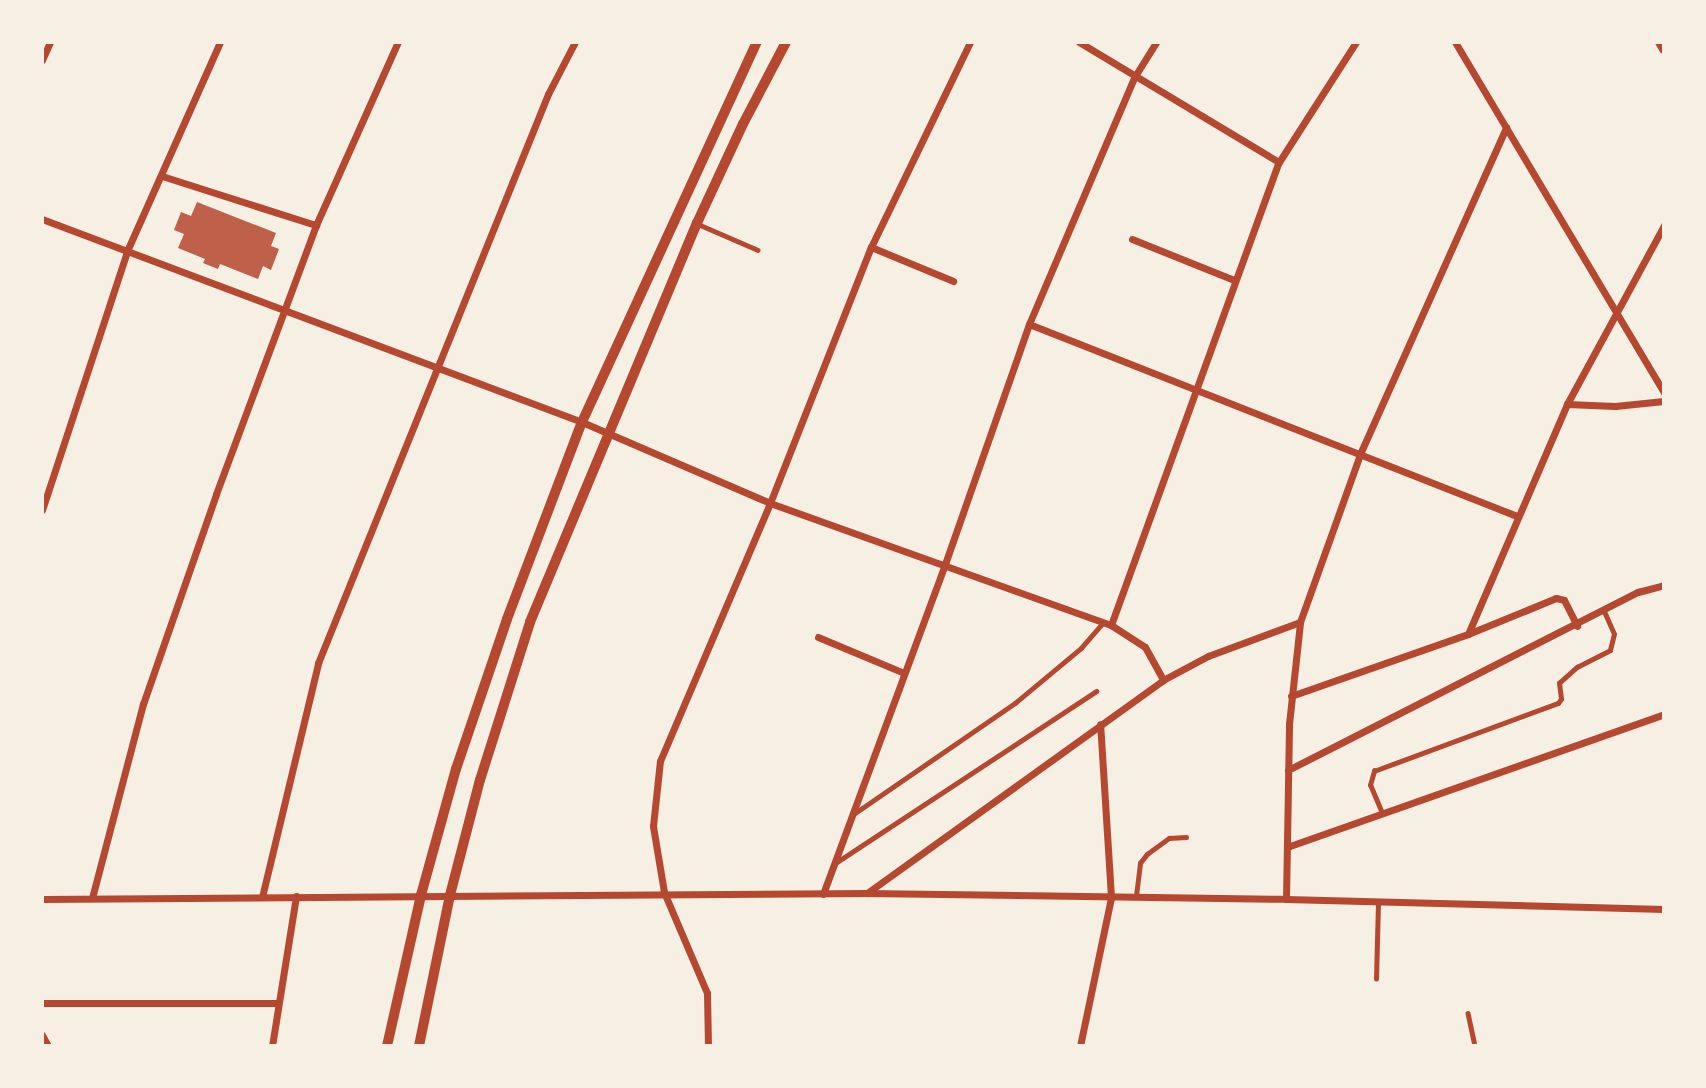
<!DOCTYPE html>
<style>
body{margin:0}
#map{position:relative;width:1706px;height:1088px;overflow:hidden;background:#f6efe4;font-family:"Roboto Serif",serif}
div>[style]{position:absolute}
.building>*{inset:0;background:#bf614a}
.service>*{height:4.5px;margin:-2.25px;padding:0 2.25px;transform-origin:2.25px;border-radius:2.25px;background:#b5482f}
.minor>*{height:7px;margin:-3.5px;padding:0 3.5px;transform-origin:3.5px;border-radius:3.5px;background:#b5482f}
.tertiary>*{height:10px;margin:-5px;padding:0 5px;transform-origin:5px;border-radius:5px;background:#b5482f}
span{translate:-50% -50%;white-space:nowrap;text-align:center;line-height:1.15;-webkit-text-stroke:7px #f6efe4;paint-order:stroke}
.frame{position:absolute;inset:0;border:44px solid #f6efe4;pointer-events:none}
</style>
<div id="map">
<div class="building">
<div style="clip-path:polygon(197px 202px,276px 233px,271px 246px,279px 249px,271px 270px,263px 266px,258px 279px,220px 264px,218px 269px,203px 263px,205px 259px,178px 248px,184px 234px,174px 230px,181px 212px,191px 216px)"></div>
</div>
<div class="service">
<div style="left:698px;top:224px;width:65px;rotate:23.4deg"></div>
<div style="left:855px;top:813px;width:194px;rotate:-34.5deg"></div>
<div style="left:1015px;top:703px;width:86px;rotate:-39.8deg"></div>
<div style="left:1081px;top:648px;width:33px;rotate:-49deg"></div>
<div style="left:1382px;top:813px;width:30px;rotate:-113deg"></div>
<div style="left:1370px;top:785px;width:15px;rotate:-74deg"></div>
<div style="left:1374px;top:771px;width:196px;rotate:-20.3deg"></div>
<div style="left:1558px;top:703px;width:5px;rotate:-53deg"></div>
<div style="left:1561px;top:699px;width:16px;rotate:-97deg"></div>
<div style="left:1559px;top:683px;width:24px;rotate:-42deg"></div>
<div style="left:1577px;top:667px;width:37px;rotate:-27deg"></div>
<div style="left:1610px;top:650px;width:16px;rotate:-76deg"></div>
<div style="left:1614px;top:634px;width:24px;rotate:-114deg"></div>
<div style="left:834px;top:864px;width:314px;rotate:-33.4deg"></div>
<div style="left:1136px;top:896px;width:33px;rotate:-83deg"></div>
<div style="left:1140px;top:863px;width:11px;rotate:-52deg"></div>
<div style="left:1147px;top:854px;width:27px;rotate:-36deg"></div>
<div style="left:1169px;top:838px;width:17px;rotate:-3deg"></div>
<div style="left:1376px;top:979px;width:77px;rotate:-88.5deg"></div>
<div style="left:1468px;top:1013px;width:34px;rotate:78deg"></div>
</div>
<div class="minor">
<div style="left:1079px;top:42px;width:233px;rotate:31deg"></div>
<div style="left:1455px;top:42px;width:409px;rotate:59.2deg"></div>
<div style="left:42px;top:60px;width:20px;rotate:-66deg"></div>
<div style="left:162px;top:176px;width:162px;rotate:17.7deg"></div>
<div style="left:42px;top:219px;width:577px;rotate:20.6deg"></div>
<div style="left:582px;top:422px;width:205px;rotate:23.3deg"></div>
<div style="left:770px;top:503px;width:362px;rotate:19.7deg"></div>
<div style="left:1111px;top:625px;width:40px;rotate:32.9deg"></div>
<div style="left:1145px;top:647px;width:38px;rotate:61deg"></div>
<div style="left:1132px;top:239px;width:110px;rotate:21.9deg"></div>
<div style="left:871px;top:247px;width:89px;rotate:22.5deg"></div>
<div style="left:1029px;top:324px;width:524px;rotate:21.48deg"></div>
<div style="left:1567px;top:404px;width:48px;rotate:2.4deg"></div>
<div style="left:1615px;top:406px;width:49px;rotate:-5.8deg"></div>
<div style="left:42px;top:510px;width:273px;rotate:-71.8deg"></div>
<div style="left:127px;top:251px;width:229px;rotate:-66deg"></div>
<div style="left:1111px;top:625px;width:493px;rotate:-70.1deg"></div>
<div style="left:1279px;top:162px;width:143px;rotate:-57.3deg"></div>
<div style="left:1468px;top:634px;width:250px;rotate:-66.7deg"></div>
<div style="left:1567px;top:404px;width:204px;rotate:-61.5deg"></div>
<div style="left:818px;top:637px;width:93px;rotate:22.7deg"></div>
<div style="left:1291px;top:696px;width:188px;rotate:-19.3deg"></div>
<div style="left:1468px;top:634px;width:95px;rotate:-22.2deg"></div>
<div style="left:1556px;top:598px;width:8px;rotate:14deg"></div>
<div style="left:1564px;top:600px;width:29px;rotate:63deg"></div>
<div style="left:1288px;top:770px;width:393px;rotate:-27deg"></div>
<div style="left:1638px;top:592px;width:27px;rotate:-15deg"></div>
<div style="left:1287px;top:847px;width:400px;rotate:-19.4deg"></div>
<div style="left:867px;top:893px;width:365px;rotate:-35.7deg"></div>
<div style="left:1163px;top:680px;width:51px;rotate:-28.1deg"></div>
<div style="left:1208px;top:656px;width:98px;rotate:-20.3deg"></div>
<div style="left:823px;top:894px;width:352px;rotate:-69.7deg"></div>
<div style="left:945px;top:564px;width:254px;rotate:-70.7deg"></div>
<div style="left:1029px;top:324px;width:270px;rotate:-66.9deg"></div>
<div style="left:1135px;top:76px;width:40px;rotate:-58deg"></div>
<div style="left:262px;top:897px;width:241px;rotate:-76.5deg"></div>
<div style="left:318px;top:663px;width:614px;rotate:-67.99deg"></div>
<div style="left:548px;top:94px;width:59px;rotate:-62.6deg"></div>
<div style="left:92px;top:898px;width:201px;rotate:-75.3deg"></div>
<div style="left:143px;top:704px;width:222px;rotate:-70.8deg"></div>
<div style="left:216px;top:494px;width:287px;rotate:-69.6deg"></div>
<div style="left:316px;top:225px;width:201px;rotate:-65.9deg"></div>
<div style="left:42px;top:899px;width:824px;rotate:-0.42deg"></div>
<div style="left:866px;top:893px;width:420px;rotate:0.8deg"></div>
<div style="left:1286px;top:899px;width:378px;rotate:1.5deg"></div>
<div style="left:1286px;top:899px;width:175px;rotate:-89deg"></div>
<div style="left:1289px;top:724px;width:103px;rotate:-83.8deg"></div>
<div style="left:1300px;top:622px;width:178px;rotate:-70.3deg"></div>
<div style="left:1360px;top:454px;width:358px;rotate:-65.9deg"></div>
<div style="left:42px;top:1003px;width:236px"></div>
<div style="left:42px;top:1035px;width:13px;rotate:61deg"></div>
<div style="left:272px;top:1046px;width:152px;rotate:-80.9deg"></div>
<div style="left:708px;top:1046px;width:53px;rotate:-91.1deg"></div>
<div style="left:707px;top:993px;width:110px;rotate:-113.1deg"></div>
<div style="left:664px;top:892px;width:67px;rotate:-99.5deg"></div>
<div style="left:653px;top:826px;width:65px;rotate:-83.9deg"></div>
<div style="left:660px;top:761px;width:280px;rotate:-66.9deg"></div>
<div style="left:770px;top:503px;width:275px;rotate:-68.5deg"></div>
<div style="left:871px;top:247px;width:228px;rotate:-64.2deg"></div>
<div style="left:1080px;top:1046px;width:152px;rotate:-78.2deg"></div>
<div style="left:1111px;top:897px;width:173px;rotate:-93.6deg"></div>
</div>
<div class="tertiary">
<div style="left:1660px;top:42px;width:8px;rotate:60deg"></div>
<div style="left:387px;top:1046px;width:155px;rotate:-77.3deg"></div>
<div style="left:421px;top:895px;width:131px;rotate:-74.5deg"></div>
<div style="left:456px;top:769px;width:158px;rotate:-71.2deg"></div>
<div style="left:507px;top:619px;width:211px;rotate:-69.2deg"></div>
<div style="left:582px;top:422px;width:418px;rotate:-65.3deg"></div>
<div style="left:419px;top:1046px;width:154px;rotate:-78.4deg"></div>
<div style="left:450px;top:895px;width:119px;rotate:-75.4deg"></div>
<div style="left:480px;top:780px;width:166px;rotate:-72.4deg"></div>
<div style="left:530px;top:622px;width:433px;rotate:-67.3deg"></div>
<div style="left:697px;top:223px;width:109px;rotate:-65.1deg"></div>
<div style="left:743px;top:124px;width:93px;rotate:-62.3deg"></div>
</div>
<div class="frame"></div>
</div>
